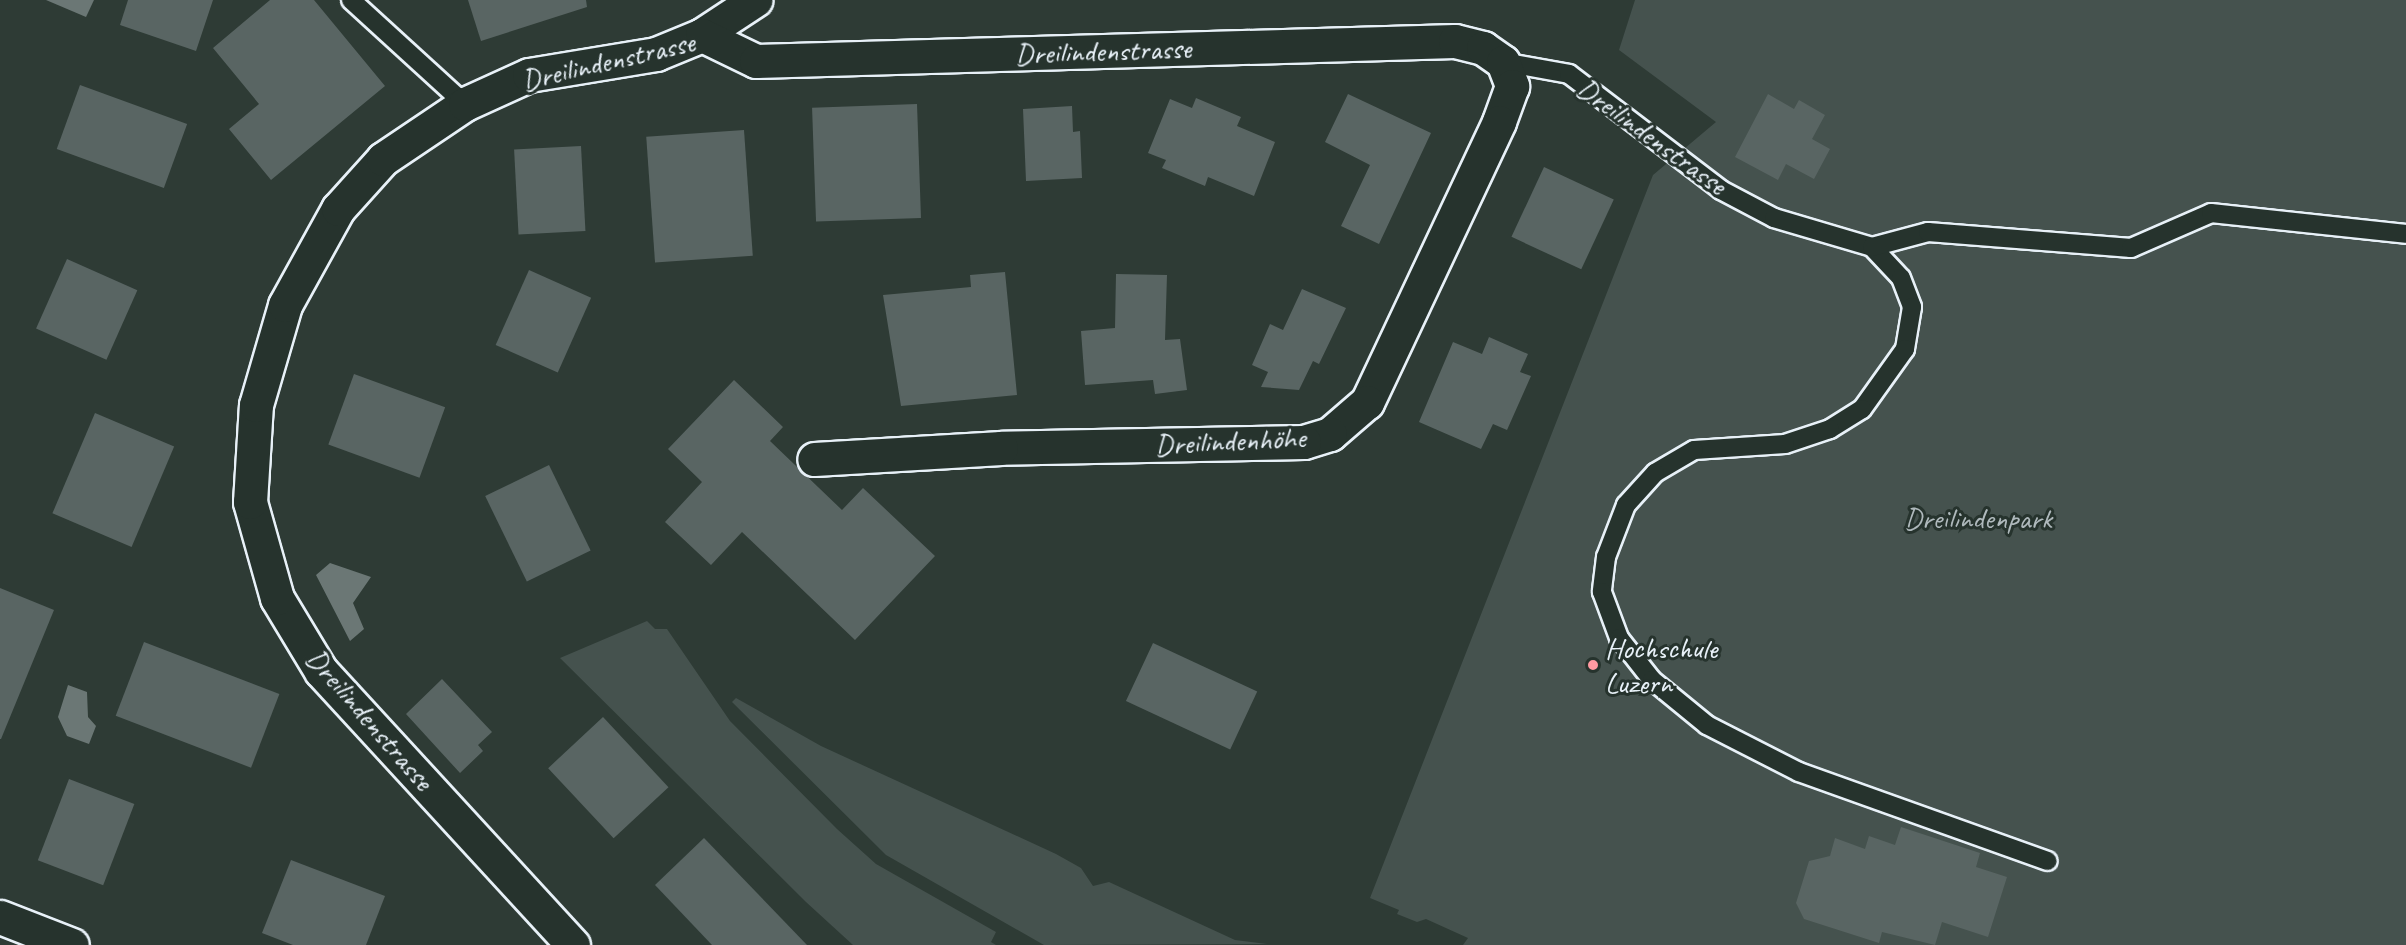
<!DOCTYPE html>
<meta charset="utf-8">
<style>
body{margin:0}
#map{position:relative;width:2406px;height:945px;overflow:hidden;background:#2e3b35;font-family:Caveat,sans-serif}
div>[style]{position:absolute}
.green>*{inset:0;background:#45524e}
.water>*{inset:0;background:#6b7775}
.building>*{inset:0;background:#596563;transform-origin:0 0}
.roads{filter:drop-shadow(2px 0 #e8f1f8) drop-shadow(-2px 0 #e8f1f8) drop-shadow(0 2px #e8f1f8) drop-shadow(0 -2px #e8f1f8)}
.service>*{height:18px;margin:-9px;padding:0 9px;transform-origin:9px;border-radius:9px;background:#26332d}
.minor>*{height:33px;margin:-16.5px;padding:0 16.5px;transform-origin:16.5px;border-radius:16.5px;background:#26332d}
.dots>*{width:16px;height:16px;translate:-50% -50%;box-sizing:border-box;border:3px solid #26332d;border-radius:50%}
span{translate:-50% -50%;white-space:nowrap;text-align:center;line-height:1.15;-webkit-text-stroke:6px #26332d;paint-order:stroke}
.street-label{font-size:30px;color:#e8f1f8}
.park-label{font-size:30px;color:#afb9bc}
.poi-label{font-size:30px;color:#e8f1f8}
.left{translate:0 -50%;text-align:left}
</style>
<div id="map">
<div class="green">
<div style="clip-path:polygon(1635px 0,2406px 0,2406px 945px,1463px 945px,1468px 938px,1426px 919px,1417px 922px,1397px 914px,1399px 910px,1370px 898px,1653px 175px,1716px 122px,1619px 50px)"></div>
<div style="clip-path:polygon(647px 621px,655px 629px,667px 629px,730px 721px,837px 829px,876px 864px,996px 932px,991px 942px,996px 945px,853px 945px,806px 902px,560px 658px)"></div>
<div style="clip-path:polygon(736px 698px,821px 746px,1056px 854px,1081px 868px,1093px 886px,1109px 882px,1235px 940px,1267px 944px,1044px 945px,886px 855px,732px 702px)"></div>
</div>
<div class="water">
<div style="clip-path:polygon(46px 0,94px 0,86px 17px)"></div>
<div style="clip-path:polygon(330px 563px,371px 577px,353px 603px,364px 629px,350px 641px,316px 575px)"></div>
<div style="clip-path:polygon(68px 685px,87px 692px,88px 717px,96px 726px,89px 744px,67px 736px,58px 717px)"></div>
</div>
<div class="building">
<div style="clip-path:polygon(128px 0,213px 0,196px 51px,120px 25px)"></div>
<div style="clip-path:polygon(270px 0,314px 0,385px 86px,271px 180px,229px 129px,259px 104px,213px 48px)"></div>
<div style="clip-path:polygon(468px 0,586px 0,587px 7px,481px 41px)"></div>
<div style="left:80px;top:85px;width:114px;height:68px;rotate:20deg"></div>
<div style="clip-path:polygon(1348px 94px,1431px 133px,1379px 244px,1341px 226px,1370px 165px,1325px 142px)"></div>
<div style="clip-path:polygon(1768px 94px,1794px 109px,1799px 100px,1825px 115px,1812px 139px,1830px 149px,1814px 179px,1786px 164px,1778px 180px,1735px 157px)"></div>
<div style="clip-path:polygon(1196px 98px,1241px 117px,1237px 126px,1275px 142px,1254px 196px,1208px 177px,1205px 186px,1162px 168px,1166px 160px,1148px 153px,1170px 99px,1192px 108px)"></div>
<div style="left:917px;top:104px;width:114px;height:105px;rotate:88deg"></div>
<div style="clip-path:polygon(1072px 106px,1073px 132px,1080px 131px,1082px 178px,1026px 181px,1023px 109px)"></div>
<div style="left:744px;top:130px;width:126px;height:98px;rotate:86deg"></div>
<div style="left:581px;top:146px;width:85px;height:67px;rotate:87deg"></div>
<div style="left:1544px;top:167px;width:77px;height:77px;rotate:25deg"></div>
<div style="left:67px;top:259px;width:77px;height:76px;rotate:24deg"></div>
<div style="left:529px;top:270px;width:68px;height:82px;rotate:24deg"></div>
<div style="clip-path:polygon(1005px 272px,1017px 395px,901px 406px,883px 295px,971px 287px,970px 275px)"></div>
<div style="clip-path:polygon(1116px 274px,1167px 275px,1165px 340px,1180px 339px,1187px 390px,1155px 394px,1153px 380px,1085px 385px,1081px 331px,1115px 328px)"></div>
<div style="clip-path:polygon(1302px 289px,1346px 308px,1319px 364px,1313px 361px,1299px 390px,1261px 387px,1268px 372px,1252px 365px,1270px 324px,1283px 330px)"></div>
<div style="clip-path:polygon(1489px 337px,1528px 354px,1520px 372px,1531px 376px,1507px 430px,1493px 424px,1481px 449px,1419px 422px,1453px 342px,1482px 354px)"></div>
<div style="left:354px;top:374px;width:97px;height:75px;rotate:20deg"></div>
<div style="clip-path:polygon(734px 380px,783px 427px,770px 441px,842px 510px,863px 488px,935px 556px,855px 640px,742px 532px,711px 565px,665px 522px,702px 482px,668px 449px)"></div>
<div style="left:95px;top:413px;width:86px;height:109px;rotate:23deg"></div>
<div style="left:549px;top:465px;width:95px;height:71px;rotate:64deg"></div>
<div style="clip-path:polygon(0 588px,54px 610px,1px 739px,0 739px)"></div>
<div style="left:144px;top:642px;width:145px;height:79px;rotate:21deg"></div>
<div style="left:1153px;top:643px;width:115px;height:64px;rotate:25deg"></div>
<div style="clip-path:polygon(442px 679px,492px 732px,478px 745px,483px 751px,460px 773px,406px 714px)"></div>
<div style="left:603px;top:717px;width:96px;height:75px;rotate:47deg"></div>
<div style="left:69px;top:779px;width:70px;height:87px;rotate:21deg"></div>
<div style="clip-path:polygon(1901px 827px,1980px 853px,1976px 867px,2007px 877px,1988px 937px,1942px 922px,1935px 945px,1882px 932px,1879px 943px,1804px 919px,1796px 903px,1809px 861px,1830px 856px,1835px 838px,1865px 849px,1869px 836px,1895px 845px)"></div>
<div style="clip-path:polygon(704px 838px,807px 945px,712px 945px,655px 885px)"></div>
<div style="clip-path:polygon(291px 860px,385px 896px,366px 945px,293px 945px,262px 933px)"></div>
</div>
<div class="roads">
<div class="service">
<div style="left:351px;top:0;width:154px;rotate:42.4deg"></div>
<div style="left:1503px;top:62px;width:67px;rotate:10.3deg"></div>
<div style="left:1569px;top:74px;width:191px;rotate:37.3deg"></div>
<div style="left:1721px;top:190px;width:60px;rotate:27.8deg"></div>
<div style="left:1774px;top:218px;width:102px;rotate:16.5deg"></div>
<div style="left:1872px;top:247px;width:42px;rotate:46.9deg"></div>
<div style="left:1901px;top:278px;width:31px;rotate:69deg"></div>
<div style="left:1912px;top:307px;width:43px;rotate:99.5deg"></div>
<div style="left:1905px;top:349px;width:74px;rotate:125.6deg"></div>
<div style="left:1862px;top:409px;width:38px;rotate:148deg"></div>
<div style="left:1830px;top:429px;width:47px;rotate:161.6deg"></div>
<div style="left:1785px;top:444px;width:91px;rotate:176.2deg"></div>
<div style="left:1694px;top:450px;width:45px;rotate:149.5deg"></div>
<div style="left:1655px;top:473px;width:43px;rotate:132.2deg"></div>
<div style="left:1626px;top:505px;width:56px;rotate:111deg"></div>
<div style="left:1606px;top:557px;width:35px;rotate:97deg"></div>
<div style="left:1602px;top:592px;width:49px;rotate:69.7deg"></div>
<div style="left:1619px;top:638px;width:53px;rotate:51.8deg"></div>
<div style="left:1652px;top:680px;width:71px;rotate:39.3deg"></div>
<div style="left:1707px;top:725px;width:103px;rotate:27.1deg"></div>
<div style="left:1799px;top:772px;width:264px;rotate:19.7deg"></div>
<div style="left:1872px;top:247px;width:58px;rotate:-15deg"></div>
<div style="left:1928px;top:232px;width:204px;rotate:4.5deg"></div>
<div style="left:2131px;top:248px;width:87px;rotate:-23.6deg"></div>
<div style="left:2211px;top:213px;width:196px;rotate:6.1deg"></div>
</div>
<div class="minor">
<div style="left:702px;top:35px;width:64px;rotate:-33.4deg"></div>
<div style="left:0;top:917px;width:77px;rotate:21.3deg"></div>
<div style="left:573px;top:945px;width:372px;rotate:-132.6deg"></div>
<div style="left:321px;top:671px;width:85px;rotate:-121.1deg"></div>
<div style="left:277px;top:598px;width:100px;rotate:-105.7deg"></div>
<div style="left:250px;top:502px;width:97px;rotate:-86.5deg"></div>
<div style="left:256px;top:405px;width:104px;rotate:-73.8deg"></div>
<div style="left:285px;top:305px;width:110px;rotate:-61.1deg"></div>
<div style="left:338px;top:209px;width:67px;rotate:-48deg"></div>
<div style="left:383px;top:159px;width:99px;rotate:-33.9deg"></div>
<div style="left:465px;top:104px;width:70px;rotate:-24.4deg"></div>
<div style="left:529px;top:75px;width:129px;rotate:-9.4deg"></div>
<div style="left:656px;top:54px;width:50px;rotate:-22.4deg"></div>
<div style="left:702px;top:35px;width:60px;rotate:25.7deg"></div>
<div style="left:756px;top:61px;width:699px;rotate:-1.64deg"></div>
<div style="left:1455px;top:41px;width:29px;rotate:14deg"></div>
<div style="left:1483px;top:48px;width:24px;rotate:35deg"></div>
<div style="left:1503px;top:62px;width:26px;rotate:69deg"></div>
<div style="left:1512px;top:86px;width:38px;rotate:110deg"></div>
<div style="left:1499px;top:122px;width:310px;rotate:115.2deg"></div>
<div style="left:1367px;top:402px;width:49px;rotate:139.1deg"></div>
<div style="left:1330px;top:434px;width:27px;rotate:163deg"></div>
<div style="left:1304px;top:442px;width:303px;rotate:178.9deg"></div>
<div style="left:1001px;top:448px;width:187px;rotate:176.6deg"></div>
</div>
</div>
<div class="dots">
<div style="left:1593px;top:665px;background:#ff9aa2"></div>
</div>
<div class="street-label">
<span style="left:1103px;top:51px;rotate:-2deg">Dreilindenstrasse</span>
<span style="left:608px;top:61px;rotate:-13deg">Dreilindenstrasse</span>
<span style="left:1652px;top:136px;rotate:36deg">Dreilindenstrasse</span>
<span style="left:1230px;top:441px;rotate:-3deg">Dreilindenhöhe</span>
<span style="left:370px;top:719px;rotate:49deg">Dreilindenstrasse</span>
</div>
<div class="park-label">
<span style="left:1978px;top:518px">Dreilindenpark</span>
</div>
<div class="poi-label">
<span class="left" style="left:1605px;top:665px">Hochschule<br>Luzern</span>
</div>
</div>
